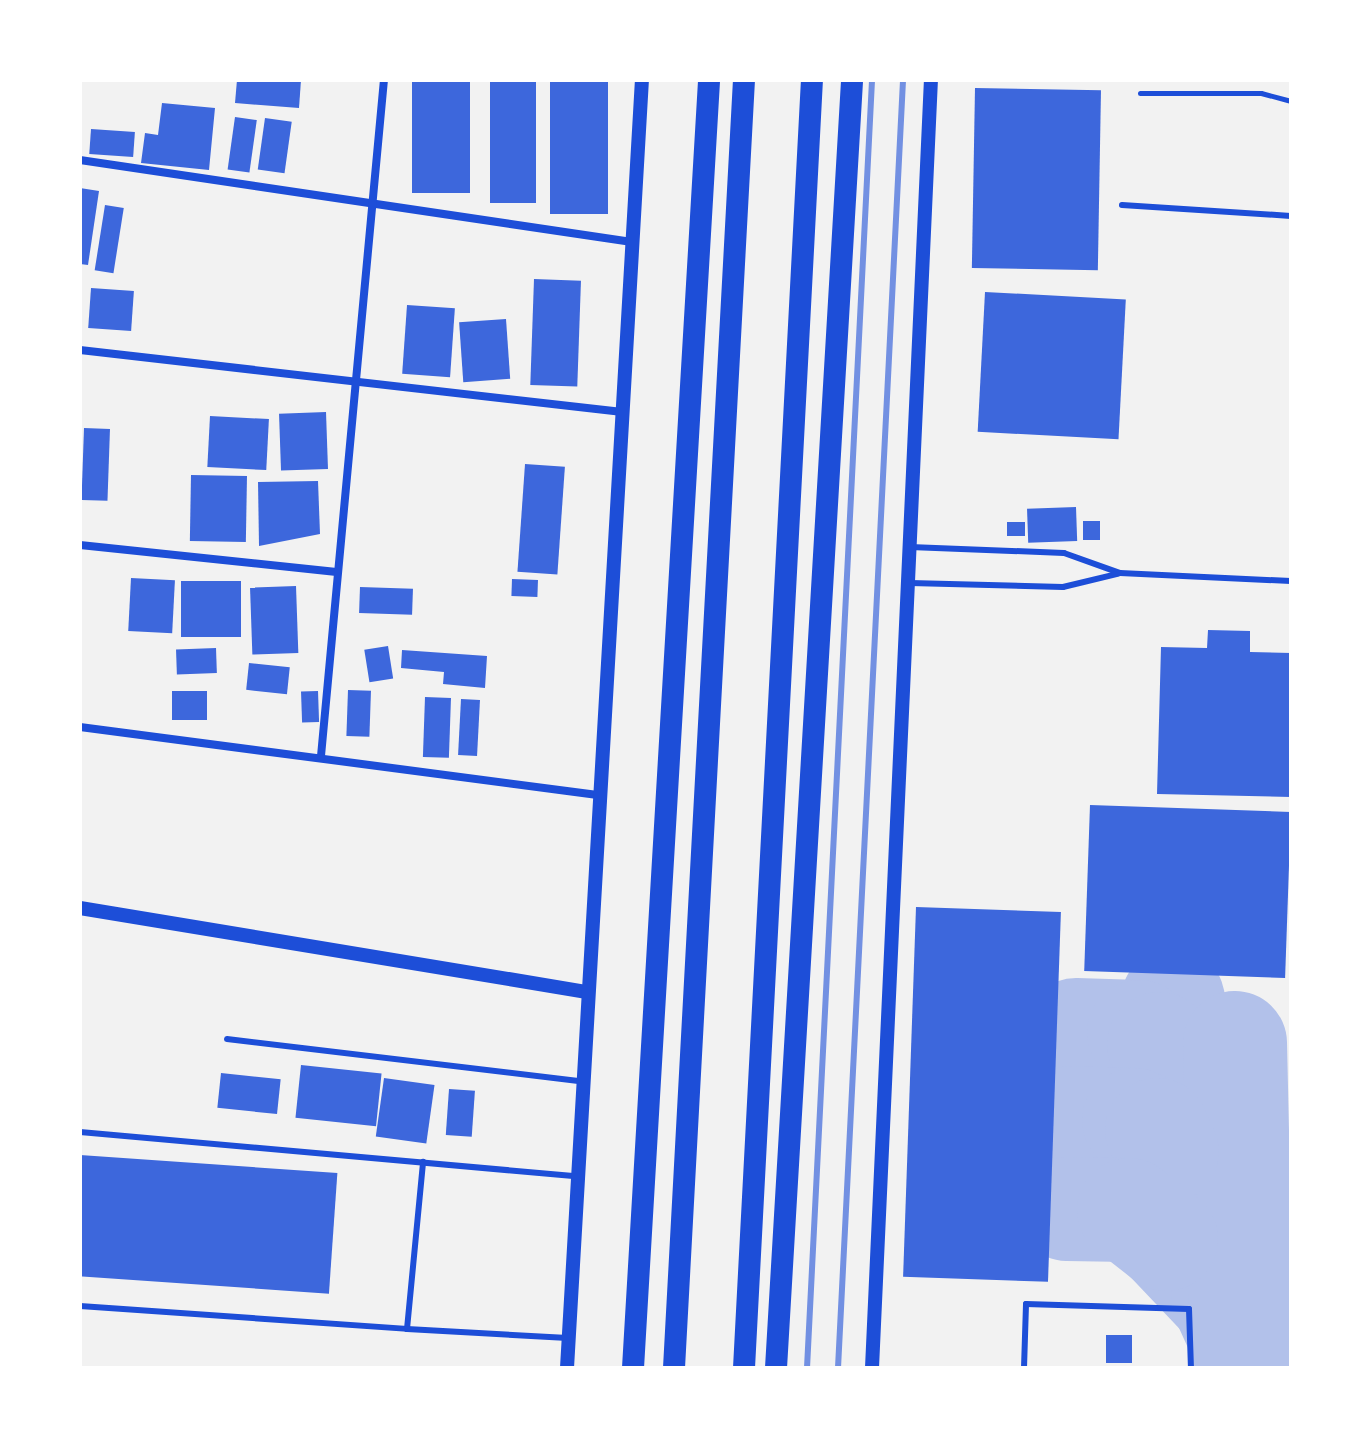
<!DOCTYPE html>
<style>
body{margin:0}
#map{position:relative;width:1371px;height:1448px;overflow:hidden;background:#f2f2f2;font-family:"Archivo Narrow",sans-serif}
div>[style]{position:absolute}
.taxiway>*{height:104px;margin:-52px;padding:0 52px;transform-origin:52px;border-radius:52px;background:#b2c1ea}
.building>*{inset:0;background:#3d67dc;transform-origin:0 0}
.path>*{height:5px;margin:-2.5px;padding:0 2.5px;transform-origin:2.5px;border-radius:2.5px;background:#1d4ed8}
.service>*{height:6px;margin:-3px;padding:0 3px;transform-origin:3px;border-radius:3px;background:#1d4ed8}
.minor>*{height:8px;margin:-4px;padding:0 4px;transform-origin:4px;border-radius:4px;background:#1d4ed8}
.tertiary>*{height:14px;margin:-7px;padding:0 7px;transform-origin:7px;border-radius:7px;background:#1d4ed8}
.trunk>*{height:22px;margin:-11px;padding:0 11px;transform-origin:11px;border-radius:11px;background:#1d4ed8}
.rail>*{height:6px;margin:-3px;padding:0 3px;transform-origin:3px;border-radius:3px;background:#7290e2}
span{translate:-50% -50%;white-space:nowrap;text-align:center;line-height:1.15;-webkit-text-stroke:7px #fff;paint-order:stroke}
.frame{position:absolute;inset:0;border:82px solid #fff;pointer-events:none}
</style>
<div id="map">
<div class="taxiway">
<div style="left:1173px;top:1000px;width:239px;rotate:91.7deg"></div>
<div style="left:1166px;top:1239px;width:83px;rotate:46.5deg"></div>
<div style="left:1223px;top:1299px;width:46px;rotate:65.7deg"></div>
<div style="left:1076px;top:1030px;width:63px;rotate:1.8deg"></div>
<div style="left:1139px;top:1032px;width:23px;rotate:31deg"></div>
<div style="left:1159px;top:1044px;width:25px;rotate:63deg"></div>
<div style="left:1235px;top:1043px;width:315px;rotate:88.7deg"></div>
<div style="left:1072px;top:1118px;width:62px;rotate:1.8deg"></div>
<div style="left:1134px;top:1120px;width:25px;rotate:23deg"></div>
<div style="left:1157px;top:1130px;width:24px;rotate:66deg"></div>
<div style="left:1067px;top:1209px;width:62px;rotate:0.9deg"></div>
<div style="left:1129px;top:1210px;width:47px;rotate:38.1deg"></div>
</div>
<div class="building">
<div style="clip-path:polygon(237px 80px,301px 80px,299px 108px,235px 103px)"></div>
<div style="left:412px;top:80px;width:58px;height:113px"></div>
<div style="left:490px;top:80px;width:46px;height:123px"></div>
<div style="left:550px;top:80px;width:58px;height:134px"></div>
<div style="left:975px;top:88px;width:126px;height:180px;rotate:1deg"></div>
<div style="clip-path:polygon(162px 103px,215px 108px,209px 170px,141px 163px,145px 133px,158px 135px)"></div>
<div style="left:235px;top:117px;width:22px;height:53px;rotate:8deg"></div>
<div style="left:265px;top:118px;width:27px;height:52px;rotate:8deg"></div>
<div style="left:91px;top:129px;width:44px;height:25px;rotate:4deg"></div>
<div style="clip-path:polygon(80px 188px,99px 191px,88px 265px,80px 264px)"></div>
<div style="left:105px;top:205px;width:19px;height:66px;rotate:9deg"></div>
<div style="left:534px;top:279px;width:47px;height:106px;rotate:2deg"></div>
<div style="left:91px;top:288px;width:43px;height:40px;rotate:4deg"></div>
<div style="left:985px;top:292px;width:141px;height:140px;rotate:3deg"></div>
<div style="left:407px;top:305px;width:48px;height:69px;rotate:4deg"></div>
<div style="left:506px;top:319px;width:60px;height:47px;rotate:86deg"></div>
<div style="left:326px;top:412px;width:57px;height:47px;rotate:88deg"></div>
<div style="left:210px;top:416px;width:59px;height:51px;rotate:3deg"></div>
<div style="left:84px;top:428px;width:26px;height:72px;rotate:2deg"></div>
<div style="left:525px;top:464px;width:40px;height:108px;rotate:4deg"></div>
<div style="left:191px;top:475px;width:56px;height:66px;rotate:1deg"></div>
<div style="clip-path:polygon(318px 481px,320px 534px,259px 546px,258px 482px)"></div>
<div style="left:1076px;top:507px;width:34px;height:49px;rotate:88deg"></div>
<div style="left:1083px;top:521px;width:17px;height:19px"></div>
<div style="left:1007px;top:522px;width:18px;height:14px"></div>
<div style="left:131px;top:578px;width:44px;height:53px;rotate:3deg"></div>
<div style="left:512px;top:579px;width:26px;height:17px;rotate:2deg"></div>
<div style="left:181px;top:581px;width:60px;height:56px"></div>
<div style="left:296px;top:586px;width:67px;height:46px;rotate:88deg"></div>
<div style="left:360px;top:587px;width:53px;height:26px;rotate:2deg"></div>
<div style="clip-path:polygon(1208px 630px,1250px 631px,1250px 652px,1291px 653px,1291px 797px,1157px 794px,1161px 647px,1207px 648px)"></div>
<div style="left:388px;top:646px;width:33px;height:24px;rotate:81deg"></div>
<div style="left:216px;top:648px;width:25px;height:40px;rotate:88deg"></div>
<div style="clip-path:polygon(402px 650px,487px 656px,485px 688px,443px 684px,444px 672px,401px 668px)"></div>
<div style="left:249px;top:663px;width:41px;height:27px;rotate:6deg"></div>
<div style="left:348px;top:690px;width:23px;height:46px;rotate:2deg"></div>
<div style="left:172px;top:691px;width:35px;height:29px"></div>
<div style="left:318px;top:691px;width:31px;height:17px;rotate:88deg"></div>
<div style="left:425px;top:697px;width:26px;height:60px;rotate:2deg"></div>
<div style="left:461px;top:699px;width:19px;height:56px;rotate:3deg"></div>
<div style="left:1090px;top:805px;width:201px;height:166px;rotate:2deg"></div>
<div style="left:916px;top:907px;width:145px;height:370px;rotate:2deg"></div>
<div style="left:301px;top:1065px;width:81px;height:53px;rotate:6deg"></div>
<div style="left:221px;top:1073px;width:60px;height:35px;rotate:6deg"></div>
<div style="left:384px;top:1078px;width:51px;height:59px;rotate:8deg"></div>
<div style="left:449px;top:1089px;width:26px;height:46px;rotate:4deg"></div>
<div style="left:80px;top:1155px;width:258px;height:121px;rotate:4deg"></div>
<div style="left:1106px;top:1335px;width:26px;height:28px"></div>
</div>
<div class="path">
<div style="left:1140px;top:93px;width:121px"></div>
<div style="left:1261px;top:93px;width:31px;rotate:15deg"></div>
</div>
<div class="service">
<div style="left:1122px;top:205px;width:169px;rotate:3.7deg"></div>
<div style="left:910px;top:547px;width:154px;rotate:2.2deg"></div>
<div style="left:1064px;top:553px;width:59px;rotate:19.7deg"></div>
<div style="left:1120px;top:573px;width:171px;rotate:2.7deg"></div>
<div style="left:910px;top:583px;width:153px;rotate:1.5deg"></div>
<div style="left:1063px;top:587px;width:56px;rotate:-13.5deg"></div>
<div style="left:227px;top:1039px;width:356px;rotate:6.8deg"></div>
<div style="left:80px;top:1132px;width:498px;rotate:5.1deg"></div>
<div style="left:80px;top:1306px;width:328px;rotate:4deg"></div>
<div style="left:407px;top:1329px;width:168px;rotate:-84.5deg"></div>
<div style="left:407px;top:1329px;width:161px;rotate:3.2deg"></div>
<div style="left:1024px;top:1368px;width:64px;rotate:-88.2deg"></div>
<div style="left:1026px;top:1304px;width:163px;rotate:1.8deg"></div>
<div style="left:1189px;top:1309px;width:59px;rotate:88.1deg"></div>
</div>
<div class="minor">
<div style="left:80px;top:160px;width:558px;rotate:8.45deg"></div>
<div style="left:80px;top:350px;width:546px;rotate:6.53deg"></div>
<div style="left:80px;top:545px;width:258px;rotate:6deg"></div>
<div style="left:80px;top:727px;width:522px;rotate:7.48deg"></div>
<div style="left:321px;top:756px;width:679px;rotate:-84.68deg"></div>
</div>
<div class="tertiary">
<div style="left:80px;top:908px;width:514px;rotate:9.41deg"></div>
<div style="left:567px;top:1368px;width:1290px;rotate:-86.67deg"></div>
<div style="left:872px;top:1368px;width:1289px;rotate:-87.38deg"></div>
</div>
<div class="trunk">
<div style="left:633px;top:1368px;width:1290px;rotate:-86.62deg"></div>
<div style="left:674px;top:1368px;width:1290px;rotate:-86.89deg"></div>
<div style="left:744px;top:1368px;width:1290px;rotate:-86.98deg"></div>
<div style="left:776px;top:1368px;width:1290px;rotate:-86.62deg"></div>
</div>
<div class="rail">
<div style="left:807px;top:1368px;width:1290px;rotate:-87.11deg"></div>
<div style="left:838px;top:1368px;width:1290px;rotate:-87.11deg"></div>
</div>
<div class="frame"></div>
</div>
